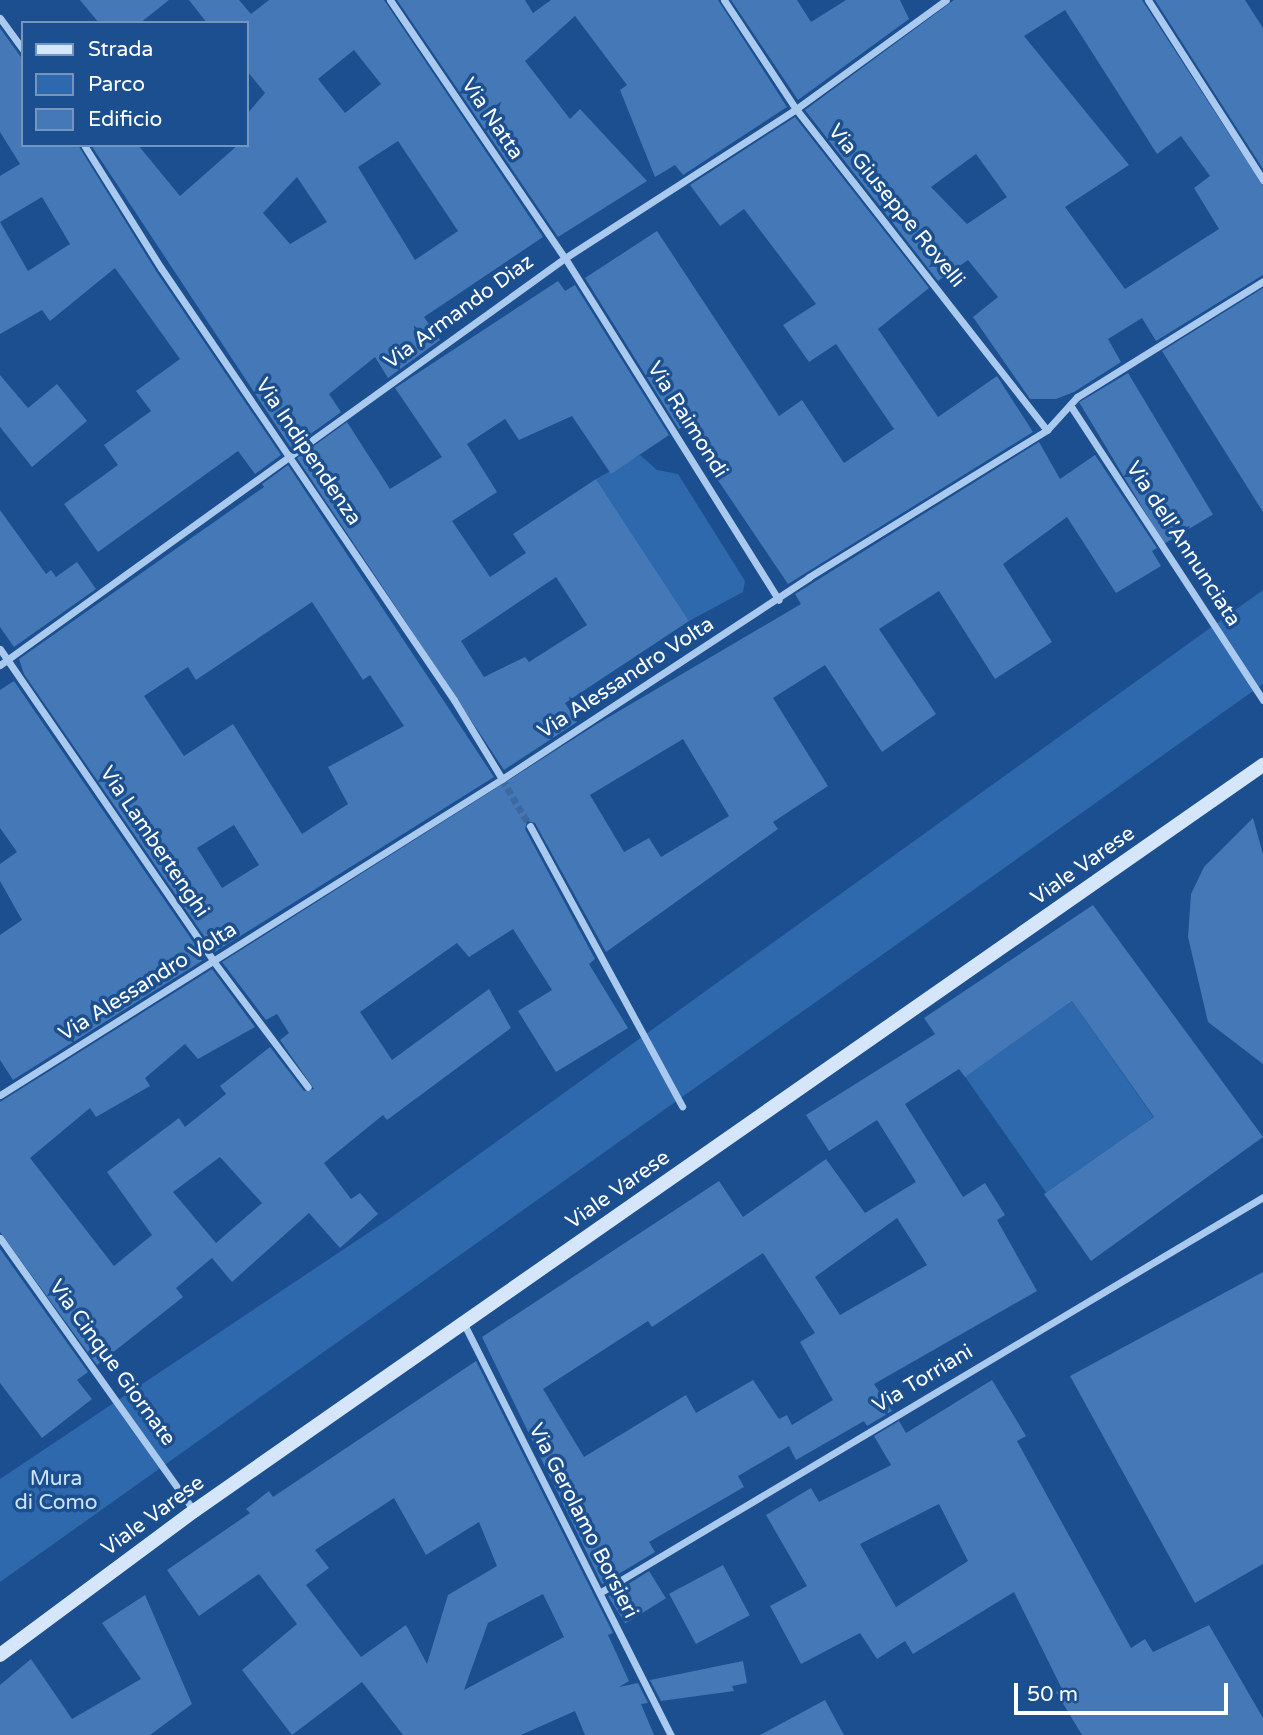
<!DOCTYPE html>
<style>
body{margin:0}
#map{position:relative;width:1263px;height:1735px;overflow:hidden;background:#1b4f8f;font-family:"Varela Round",sans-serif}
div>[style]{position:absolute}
.green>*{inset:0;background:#2e69ad;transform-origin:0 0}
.building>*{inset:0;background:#4478b7;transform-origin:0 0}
.street-tunnel>*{height:7px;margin-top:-3.5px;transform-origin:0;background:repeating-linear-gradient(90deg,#3d69a0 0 7px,transparent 0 10.5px)}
.street>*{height:7px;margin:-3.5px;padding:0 3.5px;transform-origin:3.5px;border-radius:3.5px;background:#a9c9ee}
.secondary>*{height:14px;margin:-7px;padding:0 7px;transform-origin:7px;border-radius:7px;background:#d6e6fa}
span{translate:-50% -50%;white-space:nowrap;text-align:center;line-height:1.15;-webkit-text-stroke:7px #1b4f8f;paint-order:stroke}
.street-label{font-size:21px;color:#fff}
.park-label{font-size:21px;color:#cfe3fa}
.legend{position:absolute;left:21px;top:21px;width:228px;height:126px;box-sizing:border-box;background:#1b4f8f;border:2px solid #7695bc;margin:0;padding:9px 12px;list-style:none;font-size:21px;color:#fff}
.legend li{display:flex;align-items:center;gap:14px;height:35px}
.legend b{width:35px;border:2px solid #7695bc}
.scale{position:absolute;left:1014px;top:1683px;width:214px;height:32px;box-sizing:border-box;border:4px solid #fff;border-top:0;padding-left:9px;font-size:21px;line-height:24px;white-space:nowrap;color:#fff;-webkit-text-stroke:5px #1b4f8f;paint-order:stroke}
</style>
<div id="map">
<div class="green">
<div style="clip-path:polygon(640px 455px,657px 470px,678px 474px,745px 581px,743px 592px,689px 621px,596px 479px)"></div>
<div style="clip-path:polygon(1263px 590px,1263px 684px,0 1582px,0 1479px,389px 1219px)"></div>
<div style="left:1072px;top:1001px;width:142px;height:131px;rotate:55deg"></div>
</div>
<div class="building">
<div style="clip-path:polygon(80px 0,169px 0,140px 23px,99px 23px)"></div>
<div style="clip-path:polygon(evenodd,189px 0,239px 0,251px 14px,269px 0,384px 0,543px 237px,424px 317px,440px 340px,388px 378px,375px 357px,329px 394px,341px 412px,291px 448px,91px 145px,138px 145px,180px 196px,238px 145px,247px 145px,247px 114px,265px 93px,247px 71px,247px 23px,207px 23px,189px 0,354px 50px,381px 84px,345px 113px,318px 79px,354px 50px,189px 0,398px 141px,458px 231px,415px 260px,358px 167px,398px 141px,189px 0,297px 177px,327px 222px,290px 244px,263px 213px,297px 177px)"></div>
<div style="clip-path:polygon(397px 0,525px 0,533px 13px,551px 0,718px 0,787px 107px,683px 175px,675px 165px,655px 177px,620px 90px,627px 85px,575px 16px,525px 61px,570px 119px,580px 109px,647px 181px,558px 237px)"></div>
<div style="clip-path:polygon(731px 0,797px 0,811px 22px,846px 0,900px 0,909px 19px,798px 100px)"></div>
<div style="clip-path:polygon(evenodd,954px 0,1142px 0,1263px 186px,1263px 275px,1156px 341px,1142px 318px,1108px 339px,1121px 362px,1074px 392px,1056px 399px,1030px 399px,973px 317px,998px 297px,968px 260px,938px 281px,805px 110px,954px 0,1065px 10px,1157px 154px,1181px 136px,1210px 176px,1194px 188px,1219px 229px,1125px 289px,1065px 207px,1129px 165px,1024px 36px,1065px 10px,954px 0,976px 154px,1007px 197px,967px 224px,931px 187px,976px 154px)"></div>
<div style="clip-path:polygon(1155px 0,1245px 0,1263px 28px,1263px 169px)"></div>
<div style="clip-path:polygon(evenodd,0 28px,23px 60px,23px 145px,78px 145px,156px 271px,281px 455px,255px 474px,238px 451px,98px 552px,64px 504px,118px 465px,104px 445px,151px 411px,136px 391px,180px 359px,115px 268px,50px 321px,42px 310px,0 334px,0 176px,20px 164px,0 132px,0 28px,42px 197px,70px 244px,28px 271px,0 222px,42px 197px)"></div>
<div style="clip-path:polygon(795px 117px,929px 288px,878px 329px,938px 417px,997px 376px,1033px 432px,788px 584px,682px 427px,679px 429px,585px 278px,657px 231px,779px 416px,802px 400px,844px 463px,894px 429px,836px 344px,809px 362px,783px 325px,816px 304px,744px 209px,720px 226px,690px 185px)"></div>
<div style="clip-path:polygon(evenodd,558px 281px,565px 291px,575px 285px,669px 435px,611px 474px,572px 416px,519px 440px,505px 419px,467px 444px,497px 492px,452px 521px,490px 577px,526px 553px,513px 534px,596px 479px,689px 621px,565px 703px,577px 722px,504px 770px,297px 458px,347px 422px,390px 489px,442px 457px,395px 388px,558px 281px,556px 577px,587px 625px,529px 662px,525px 657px,484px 677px,461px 641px,556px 577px)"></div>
<div style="clip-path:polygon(1263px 288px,1263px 512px,1162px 351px)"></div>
<div style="left:1128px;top:373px;width:165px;height:57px;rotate:59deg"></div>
<div style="clip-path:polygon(0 375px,28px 408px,57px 384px,87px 421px,32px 467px,0 427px)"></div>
<div style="clip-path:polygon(evenodd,1039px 442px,1060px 479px,1095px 455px,1157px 548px,1152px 551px,1161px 566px,1116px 593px,1067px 517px,1003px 564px,1052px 642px,995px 679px,939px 591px,879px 629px,936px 714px,882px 752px,825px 665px,773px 698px,828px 786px,773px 822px,778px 829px,606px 952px,535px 823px,527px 821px,525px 829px,595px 959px,589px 964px,628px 1028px,556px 1072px,518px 1011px,552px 990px,513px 929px,469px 957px,457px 943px,360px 1012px,392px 1060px,489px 989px,511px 1028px,387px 1120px,383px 1115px,324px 1163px,351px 1199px,360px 1193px,378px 1214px,340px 1248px,309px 1213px,232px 1282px,212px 1258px,176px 1288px,183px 1297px,97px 1365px,0 1232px,0 1102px,212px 969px,255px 1027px,198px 1059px,185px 1044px,145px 1078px,150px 1086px,96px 1117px,90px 1108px,30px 1158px,114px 1266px,152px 1235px,107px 1172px,179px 1118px,185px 1127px,226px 1094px,220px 1086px,270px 1047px,304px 1091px,314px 1089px,280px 1040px,289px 1033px,277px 1014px,266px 1020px,222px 962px,597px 724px,801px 604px,795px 594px,1039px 442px,683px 739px,729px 816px,661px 857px,649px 838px,624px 852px,590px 795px,683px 739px,1039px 442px,220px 1157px,262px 1203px,216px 1243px,173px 1192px,220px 1157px)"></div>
<div style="clip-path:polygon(evenodd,288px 465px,494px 777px,215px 952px,24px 674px,19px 659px,264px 487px,262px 484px,288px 465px,312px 602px,363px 680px,370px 675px,404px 726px,328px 767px,348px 804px,302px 834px,233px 724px,184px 756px,144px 696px,188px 667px,196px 680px,312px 602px,288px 465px,234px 825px,259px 865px,222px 888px,197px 848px,234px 825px)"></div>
<div style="clip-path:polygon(0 510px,46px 574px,51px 570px,56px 577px,77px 562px,96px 589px,14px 647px,0 627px)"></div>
<div style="clip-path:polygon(14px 681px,205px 959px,13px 1080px,0 1060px,0 935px,22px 920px,0 881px,0 864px,17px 852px,0 828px,0 690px)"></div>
<div style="clip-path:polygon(1253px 818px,1263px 854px,1263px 1064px,1208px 1022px,1188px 937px,1191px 894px,1204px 867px)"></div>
<div style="clip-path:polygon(evenodd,1093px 905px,1263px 1137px,1091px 1261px,1044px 1194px,1154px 1117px,1072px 1001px,965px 1077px,959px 1069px,905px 1104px,963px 1197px,985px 1183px,1005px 1215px,997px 1220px,1037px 1291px,874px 1384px,892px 1411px,867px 1426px,864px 1421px,796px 1460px,789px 1446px,738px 1476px,744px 1487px,649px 1542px,655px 1552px,602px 1584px,482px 1337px,719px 1181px,743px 1217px,826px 1159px,865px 1213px,916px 1182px,877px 1120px,829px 1151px,806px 1115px,935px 1034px,924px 1018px,1093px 905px,897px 1218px,927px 1265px,840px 1315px,815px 1277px,897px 1218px,1093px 905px,763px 1253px,815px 1333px,800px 1342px,833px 1400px,792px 1425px,787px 1415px,779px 1419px,753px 1380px,696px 1413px,686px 1395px,584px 1457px,543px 1389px,648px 1321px,652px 1327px,763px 1253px)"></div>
<div style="clip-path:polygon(0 1249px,88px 1372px,77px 1380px,92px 1399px,42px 1438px,0 1383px)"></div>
<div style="clip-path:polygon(1263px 1272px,1263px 1564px,1195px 1603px,1070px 1376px)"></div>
<div style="clip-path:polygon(evenodd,476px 1361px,613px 1633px,608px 1635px,629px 1681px,619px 1687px,638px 1683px,648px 1703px,641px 1704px,654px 1735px,585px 1735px,575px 1711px,521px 1735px,403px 1735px,362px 1682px,292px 1735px,242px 1670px,297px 1624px,259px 1574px,199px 1616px,167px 1570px,250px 1513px,246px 1509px,269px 1491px,273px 1497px,476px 1361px,394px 1498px,426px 1555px,479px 1522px,497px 1566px,448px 1595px,427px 1664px,406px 1625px,361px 1657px,306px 1585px,329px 1568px,315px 1550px,394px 1498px,476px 1361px,543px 1594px,564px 1637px,464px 1690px,488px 1623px,543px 1594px)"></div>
<div style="clip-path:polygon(evenodd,992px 1380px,1026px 1436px,1017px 1441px,1131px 1648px,1145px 1639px,1153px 1652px,1209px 1625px,1263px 1718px,1263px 1735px,1082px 1735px,1056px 1692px,1062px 1689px,1014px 1592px,913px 1654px,905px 1641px,877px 1659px,860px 1633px,801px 1664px,770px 1606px,807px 1586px,766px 1515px,811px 1488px,819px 1502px,891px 1465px,874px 1436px,899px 1421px,906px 1433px,992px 1380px,939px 1504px,968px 1561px,896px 1607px,860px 1544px,939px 1504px)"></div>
<div style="left:723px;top:1565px;width:57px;height:61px;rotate:62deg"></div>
<div style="left:649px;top:1571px;width:32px;height:48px;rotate:58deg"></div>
<div style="clip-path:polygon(145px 1595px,192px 1704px,150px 1735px,0 1735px,0 1685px,31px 1659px,72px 1719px,141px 1679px,102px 1623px)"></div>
<div style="clip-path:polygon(743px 1661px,747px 1683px,732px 1686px,734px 1691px,661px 1701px,650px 1680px)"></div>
<div style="clip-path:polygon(825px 1700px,844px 1735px,760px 1735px)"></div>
</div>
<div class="street-tunnel">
<div style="left:502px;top:779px;width:55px;rotate:59.2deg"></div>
</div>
<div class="street">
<div style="left:390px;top:0;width:312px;rotate:55.9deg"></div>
<div style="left:565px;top:258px;width:403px;rotate:58deg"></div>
<div style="left:724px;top:0;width:131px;rotate:56.6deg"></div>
<div style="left:796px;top:109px;width:407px;rotate:52deg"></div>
<div style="left:1148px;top:0;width:214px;rotate:57.4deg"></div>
<div style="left:0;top:18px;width:39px;rotate:54deg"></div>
<div style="left:84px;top:145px;width:145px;rotate:58deg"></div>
<div style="left:161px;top:268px;width:522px;rotate:55.85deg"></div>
<div style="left:454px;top:700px;width:92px;rotate:58.7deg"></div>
<div style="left:1072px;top:408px;width:349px;rotate:56.8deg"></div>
<div style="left:0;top:649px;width:379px;rotate:55.6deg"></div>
<div style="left:214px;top:962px;width:156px;rotate:53.1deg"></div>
<div style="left:0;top:665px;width:696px;rotate:-35.77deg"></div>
<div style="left:565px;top:258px;width:275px;rotate:-32.8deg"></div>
<div style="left:796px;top:109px;width:185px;rotate:-36deg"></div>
<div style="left:530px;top:826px;width:319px;rotate:61.5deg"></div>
<div style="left:0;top:1095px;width:593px;rotate:-32.19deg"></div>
<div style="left:502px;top:779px;width:367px;rotate:-33.3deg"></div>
<div style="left:809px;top:577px;width:280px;rotate:-31.7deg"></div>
<div style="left:1047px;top:430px;width:45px;rotate:-47.7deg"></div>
<div style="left:1077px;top:397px;width:219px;rotate:-31.9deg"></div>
<div style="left:0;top:1238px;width:335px;rotate:54.6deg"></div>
<div style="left:464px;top:1324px;width:460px;rotate:63.3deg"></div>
<div style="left:601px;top:1592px;width:771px;rotate:-30.82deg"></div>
</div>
<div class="secondary">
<div style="left:0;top:1655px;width:242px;rotate:-36.6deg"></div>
<div style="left:194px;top:1511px;width:1304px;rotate:-34.91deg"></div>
</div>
<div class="street-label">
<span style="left:492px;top:119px;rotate:56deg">Via Natta</span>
<span style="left:896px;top:206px;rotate:51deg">Via Giuseppe Rovelli</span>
<span style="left:459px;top:312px;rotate:-36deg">Via Armando Diaz</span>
<span style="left:687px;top:420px;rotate:58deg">Via Raimondi</span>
<span style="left:308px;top:452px;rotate:56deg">Via Indipendenza</span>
<span style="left:1183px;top:544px;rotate:57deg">Via dell'Annunciata</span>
<span style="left:626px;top:678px;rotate:-33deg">Via Alessandro Volta</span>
<span style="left:154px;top:842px;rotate:56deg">Via Lambertenghi</span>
<span style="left:1083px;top:866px;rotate:-35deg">Viale Varese</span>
<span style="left:148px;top:982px;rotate:-32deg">Via Alessandro Volta</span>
<span style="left:618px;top:1190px;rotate:-35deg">Viale Varese</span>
<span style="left:112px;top:1363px;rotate:54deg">Via Cinque Giornate</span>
<span style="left:923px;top:1379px;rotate:-31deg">Via Torriani</span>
<span style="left:153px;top:1516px;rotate:-36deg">Viale Varese</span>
<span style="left:583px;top:1521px;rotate:63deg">Via Gerolamo Borsieri</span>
</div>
<div class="park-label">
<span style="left:56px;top:1491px">Mura<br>di Como</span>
</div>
<ul class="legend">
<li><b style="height:9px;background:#d6e6fa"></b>Strada</li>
<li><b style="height:19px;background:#2e69ad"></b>Parco</li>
<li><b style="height:19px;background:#4478b7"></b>Edificio</li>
</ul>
<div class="scale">50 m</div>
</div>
